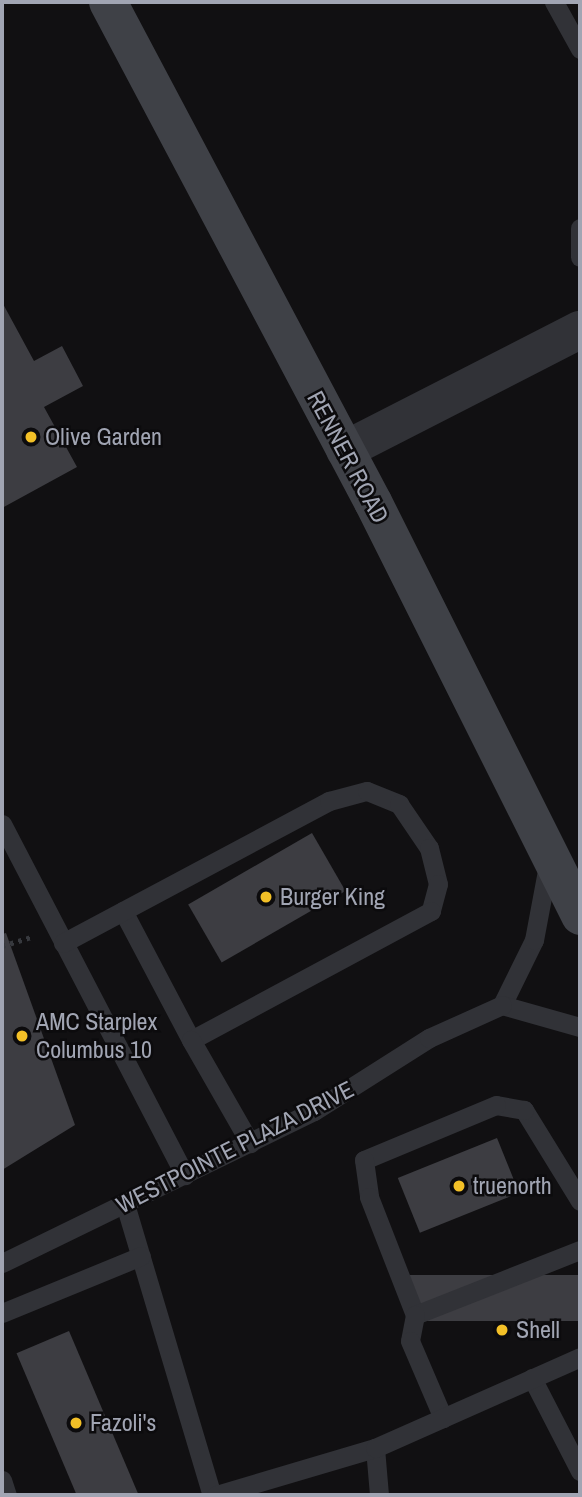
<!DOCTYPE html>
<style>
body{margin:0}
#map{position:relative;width:582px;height:1497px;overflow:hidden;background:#111012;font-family:"Archivo Narrow",sans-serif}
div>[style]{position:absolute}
.building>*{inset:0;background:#3d3d42;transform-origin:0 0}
.path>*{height:4.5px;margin-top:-2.25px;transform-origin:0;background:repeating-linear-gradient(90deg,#37393e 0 3.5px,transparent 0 8.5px)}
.service>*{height:19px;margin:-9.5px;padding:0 9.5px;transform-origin:9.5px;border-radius:9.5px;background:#313237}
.minor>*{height:38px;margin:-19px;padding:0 19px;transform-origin:19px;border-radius:19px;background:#313237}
.secondary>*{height:38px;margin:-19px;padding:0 19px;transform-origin:19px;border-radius:19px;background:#3f4147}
.dots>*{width:19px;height:19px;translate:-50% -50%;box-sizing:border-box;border:4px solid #0c0b0d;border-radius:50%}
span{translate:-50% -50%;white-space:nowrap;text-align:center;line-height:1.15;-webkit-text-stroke:5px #0c0b0d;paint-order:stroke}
.poi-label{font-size:24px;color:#a1a5b3}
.left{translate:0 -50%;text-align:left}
.street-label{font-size:24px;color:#a1a5b3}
.frame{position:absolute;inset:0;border:4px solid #a1a5b3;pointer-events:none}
</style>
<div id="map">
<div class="building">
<div style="clip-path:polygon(2px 302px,34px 361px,62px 346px,83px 386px,44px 407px,77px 467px,2px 508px)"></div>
<div style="left:312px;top:833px;width:67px;height:143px;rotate:60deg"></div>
<div style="clip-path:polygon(6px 933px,75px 1125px,2px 1170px,2px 934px)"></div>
<div style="left:497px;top:1138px;width:59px;height:107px;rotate:68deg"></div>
<div style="left:580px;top:1275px;width:46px;height:170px;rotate:90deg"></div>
<div style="left:69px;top:1331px;width:178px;height:57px;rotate:67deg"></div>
</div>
<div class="path">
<div style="left:2px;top:946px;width:30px;rotate:-17deg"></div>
</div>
<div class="service">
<div style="left:554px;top:2px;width:54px;rotate:61deg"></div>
<div style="left:580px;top:228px;width:29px;rotate:90deg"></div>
<div style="left:2px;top:824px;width:396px;rotate:62.5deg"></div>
<div style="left:123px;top:911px;width:146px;rotate:62.2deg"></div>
<div style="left:63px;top:943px;width:302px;rotate:-28.1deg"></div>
<div style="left:329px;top:801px;width:39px;rotate:-15deg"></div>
<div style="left:367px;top:791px;width:35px;rotate:22deg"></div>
<div style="left:399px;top:804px;width:53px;rotate:55.7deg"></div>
<div style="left:429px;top:848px;width:37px;rotate:76deg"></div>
<div style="left:438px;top:884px;width:28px;rotate:105deg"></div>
<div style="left:431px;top:911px;width:272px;rotate:151.7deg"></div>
<div style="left:191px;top:1040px;width:119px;rotate:60.2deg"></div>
<div style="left:502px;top:1005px;width:72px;rotate:-63.8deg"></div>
<div style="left:534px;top:940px;width:81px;rotate:-79.4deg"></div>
<div style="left:502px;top:1005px;width:81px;rotate:15.8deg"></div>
<div style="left:580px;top:1201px;width:107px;rotate:-121.6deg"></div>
<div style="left:524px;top:1110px;width:28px;rotate:-170deg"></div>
<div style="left:496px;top:1105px;width:143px;rotate:157.4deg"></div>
<div style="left:364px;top:1160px;width:37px;rotate:82deg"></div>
<div style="left:369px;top:1197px;width:127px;rotate:68.7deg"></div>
<div style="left:415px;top:1315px;width:177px;rotate:-21.5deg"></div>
<div style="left:125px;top:1204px;width:304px;rotate:73.4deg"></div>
<div style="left:2px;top:1263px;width:347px;rotate:-26deg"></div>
<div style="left:314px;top:1111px;width:136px;rotate:-32.4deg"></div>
<div style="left:429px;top:1038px;width:80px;rotate:-24.3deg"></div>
<div style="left:2px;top:1313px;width:150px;rotate:-22.3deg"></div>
<div style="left:415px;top:1315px;width:26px;rotate:101deg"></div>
<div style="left:410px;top:1341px;width:84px;rotate:66.8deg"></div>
<div style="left:532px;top:1378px;width:105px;rotate:62.7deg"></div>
<div style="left:375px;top:1448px;width:47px;rotate:85.1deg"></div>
<div style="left:2px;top:1480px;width:16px;rotate:72deg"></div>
<div style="left:216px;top:1495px;width:166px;rotate:-16.5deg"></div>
<div style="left:375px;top:1448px;width:224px;rotate:-23.9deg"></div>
</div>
<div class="minor">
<div style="left:345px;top:450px;width:264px;rotate:-27.1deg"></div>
</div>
<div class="secondary">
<div style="left:108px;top:2px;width:566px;rotate:62.08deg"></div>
<div style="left:373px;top:502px;width:463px;rotate:63.4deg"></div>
</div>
<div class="dots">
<div style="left:31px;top:437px;background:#f3c027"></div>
<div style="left:266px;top:897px;background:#f3c027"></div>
<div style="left:22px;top:1036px;background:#f3c027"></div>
<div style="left:459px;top:1186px;background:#f3c027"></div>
<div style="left:502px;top:1330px;background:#f3c027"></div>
<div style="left:76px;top:1423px;background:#f3c027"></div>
</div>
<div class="poi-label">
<span class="left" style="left:45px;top:437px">Olive Garden</span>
<span class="left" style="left:280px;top:897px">Burger King</span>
<span class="left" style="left:36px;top:1036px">AMC Starplex<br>Columbus 10</span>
<span class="left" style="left:473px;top:1186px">truenorth</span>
<span class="left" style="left:516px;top:1330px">Shell</span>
<span class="left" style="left:90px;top:1423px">Fazoli's</span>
</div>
<div class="street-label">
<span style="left:348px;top:457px;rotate:62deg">RENNER ROAD</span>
<span style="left:235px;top:1147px;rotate:-27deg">WESTPOINTE PLAZA DRIVE</span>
</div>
<div class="frame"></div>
</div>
